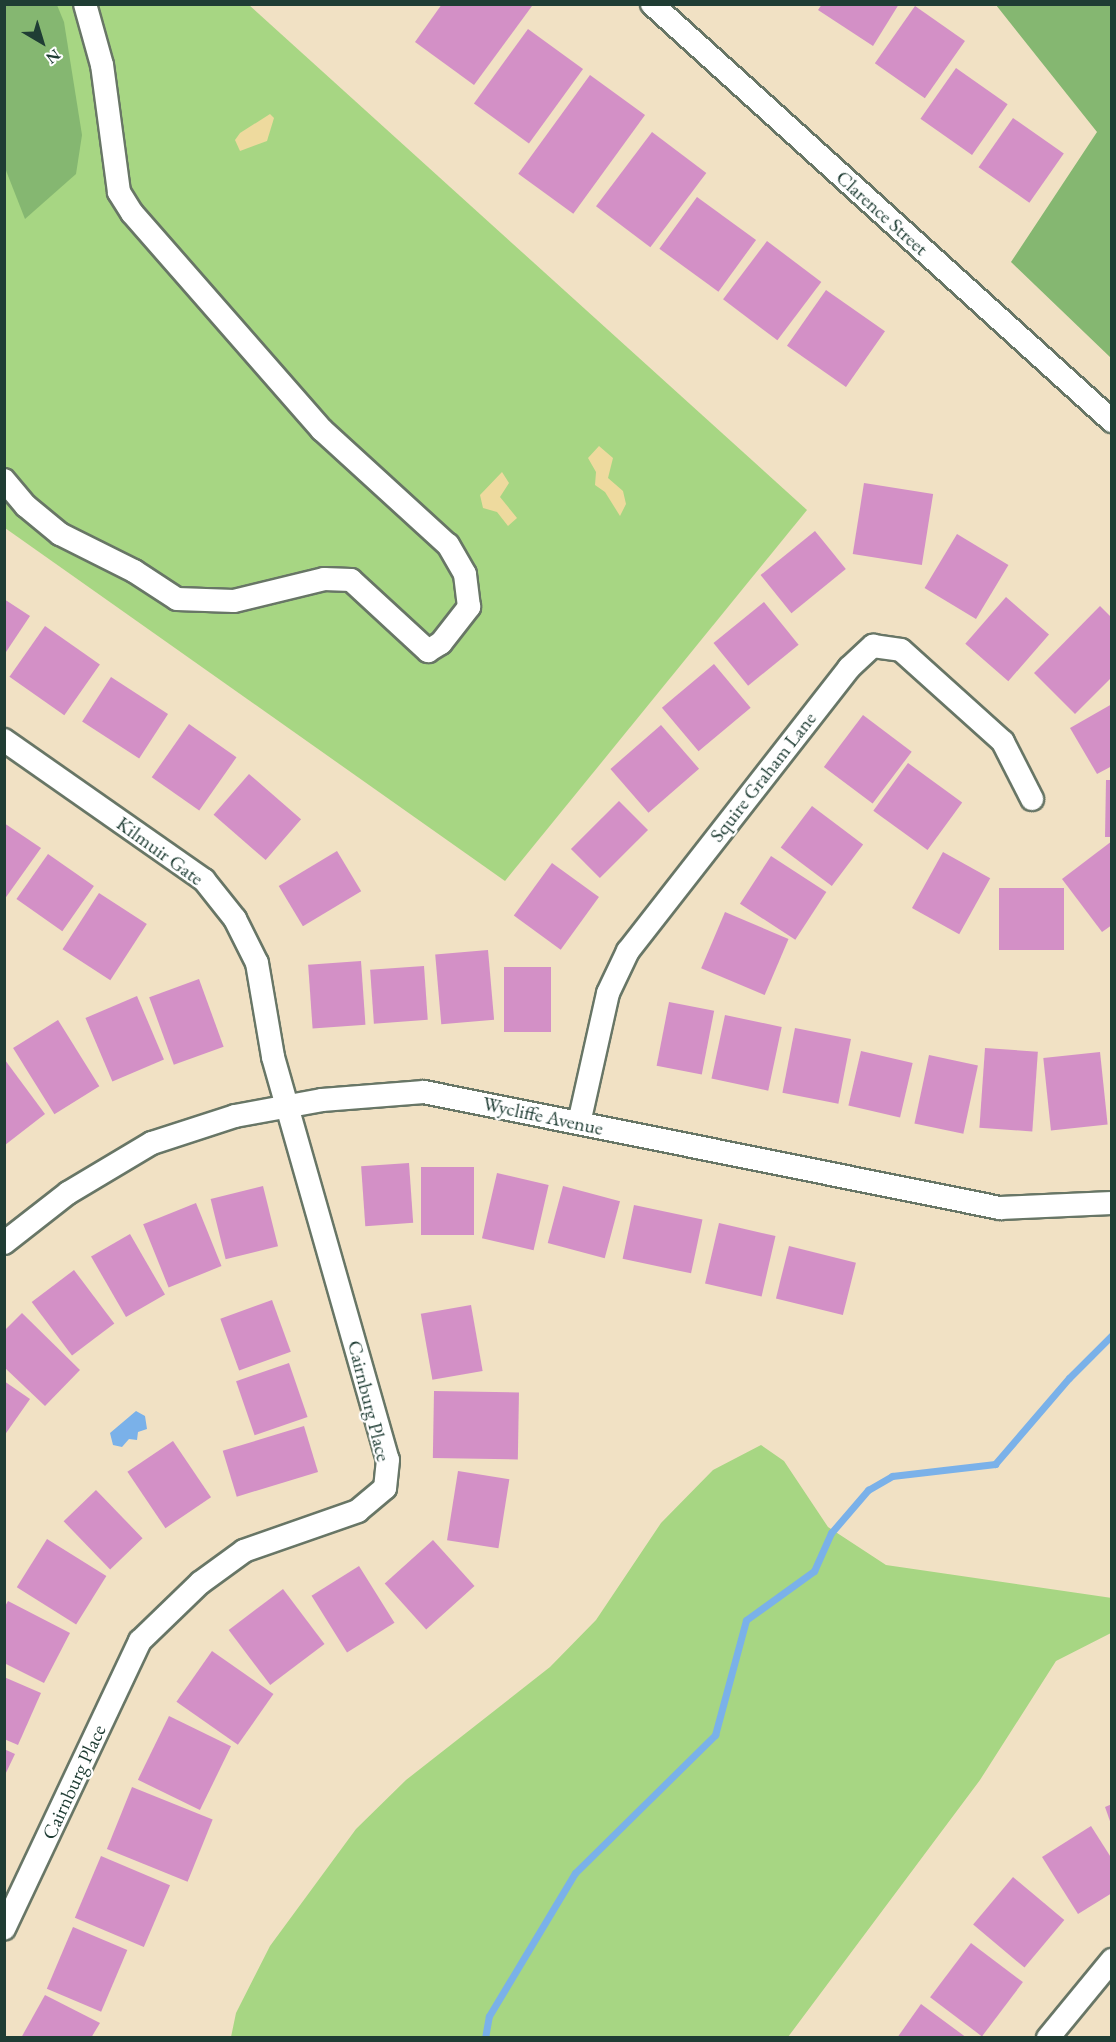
<!DOCTYPE html>
<style>
body{margin:0}
#map{position:relative;width:1116px;height:2042px;overflow:hidden;background:#f1e1c4;font-family:"EB Garamond",serif}
div>[style]{position:absolute}
.green>*{inset:0;background:#a7d683}
.forest>*{inset:0;background:#85b771}
.sand>*{inset:0;background:#eeda9e}
.water>*{inset:0;background:#7ab1e9}
.stream>*{height:7px;margin:-3.5px;padding:0 3.5px;transform-origin:3.5px;border-radius:3.5px;background:#7ab1e9}
.building>*{inset:0;background:#d390c6;transform-origin:0 0}
.roads{filter:drop-shadow(2px 0 #687666) drop-shadow(-2px 0 #687666) drop-shadow(0 2px #687666) drop-shadow(0 -2px #687666)}
.minor>*{height:22px;margin:-11px;padding:0 11px;transform-origin:11px;border-radius:11px;background:#fff}
span{translate:-50% -50%;white-space:nowrap;text-align:center;line-height:1.15;-webkit-text-stroke:4.5px #fff;paint-order:stroke}
.street-label{font-size:20px;color:#1f3d34}
.frame{position:absolute;inset:0;border:6px solid #1f3d34;pointer-events:none}
.north{position:absolute;left:12px;top:12px;width:60px;height:60px;-webkit-text-stroke:4px #fff;paint-order:stroke;rotate:142deg;font-size:16px;font-weight:700;line-height:24px;text-align:center;color:#1f3d34}
.north::after{content:'';display:block;margin:auto;width:21px;height:27px;background:#1f3d34;clip-path:polygon(50% 0,100% 100%,50% 72%,0 100%)}
</style>
<div id="map">
<div class="green">
<div style="clip-path:polygon(5px 4px,249px 5px,807px 510px,505px 881px,5px 528px)"></div>
<div style="clip-path:polygon(761px 1445px,784px 1461px,828px 1527px,886px 1565px,1112px 1598px,1111px 1633px,1056px 1661px,980px 1780px,788px 2037px,231px 2037px,236px 2013px,270px 1946px,356px 1829px,406px 1780px,550px 1667px,596px 1620px,661px 1523px,713px 1470px)"></div>
</div>
<div class="forest">
<div style="clip-path:polygon(5px 4px,57px 5px,64px 22px,82px 135px,76px 174px,25px 219px,5px 168px)"></div>
<div style="clip-path:polygon(996px 5px,1111px 5px,1111px 358px,1011px 262px,1097px 132px)"></div>
</div>
<div class="sand">
<div style="clip-path:polygon(270px 114px,274px 118px,267px 141px,240px 151px,235px 140px,240px 133px)"></div>
<div style="clip-path:polygon(599px 446px,613px 458px,608px 478px,623px 491px,626px 504px,620px 516px,605px 492px,595px 485px,596px 472px,588px 458px)"></div>
<div style="clip-path:polygon(502px 472px,509px 483px,500px 497px,517px 518px,508px 526px,497px 512px,483px 508px,480px 495px)"></div>
</div>
<div class="water">
<div style="clip-path:polygon(136px 1411px,145px 1416px,147px 1429px,138px 1432px,137px 1440px,129px 1439px,122px 1447px,113px 1445px,110px 1433px)"></div>
</div>
<div class="stream">
<div style="left:485px;top:2038px;width:22px;rotate:-80deg"></div>
<div style="left:489px;top:2016px;width:167px;rotate:-59deg"></div>
<div style="left:575px;top:1873px;width:197px;rotate:-44.6deg"></div>
<div style="left:715px;top:1735px;width:119px;rotate:-74.9deg"></div>
<div style="left:746px;top:1620px;width:84px;rotate:-35.8deg"></div>
<div style="left:814px;top:1571px;width:42px;rotate:-65.9deg"></div>
<div style="left:831px;top:1533px;width:57px;rotate:-49.3deg"></div>
<div style="left:868px;top:1490px;width:28px;rotate:-30deg"></div>
<div style="left:892px;top:1476px;width:104px;rotate:-6.6deg"></div>
<div style="left:995px;top:1464px;width:113px;rotate:-49.3deg"></div>
<div style="left:1069px;top:1378px;width:61px;rotate:-45deg"></div>
</div>
<div class="building">
<div style="clip-path:polygon(442px 4px,529px 4px,532px 6px,474px 85px,415px 42px)"></div>
<div style="clip-path:polygon(822px 4px,899px 4px,873px 46px,818px 10px)"></div>
<div style="left:915px;top:6px;width:61px;height:70px;rotate:35deg"></div>
<div style="left:528px;top:29px;width:68px;height:92px;rotate:36deg"></div>
<div style="left:956px;top:68px;width:63px;height:62px;rotate:35deg"></div>
<div style="left:590px;top:75px;width:68px;height:122px;rotate:36deg"></div>
<div style="left:1013px;top:118px;width:62px;height:60px;rotate:35deg"></div>
<div style="left:652px;top:132px;width:68px;height:93px;rotate:37deg"></div>
<div style="left:697px;top:197px;width:73px;height:64px;rotate:36deg"></div>
<div style="left:767px;top:241px;width:68px;height:73px;rotate:37deg"></div>
<div style="left:826px;top:290px;width:72px;height:68px;rotate:35deg"></div>
<div style="left:864px;top:483px;width:70px;height:72px;rotate:9deg"></div>
<div style="left:815px;top:531px;width:49px;height:70px;rotate:51deg"></div>
<div style="left:957px;top:534px;width:60px;height:63px;rotate:31deg"></div>
<div style="left:1006px;top:597px;width:57px;height:62px;rotate:41deg"></div>
<div style="clip-path:polygon(4px 599px,30px 616px,4px 655px)"></div>
<div style="left:764px;top:602px;width:55px;height:65px;rotate:51deg"></div>
<div style="clip-path:polygon(1100px 606px,1112px 618px,1112px 677px,1075px 714px,1034px 673px)"></div>
<div style="left:45px;top:626px;width:67px;height:62px;rotate:35deg"></div>
<div style="left:714px;top:664px;width:57px;height:68px;rotate:50deg"></div>
<div style="left:111px;top:677px;width:68px;height:53px;rotate:33deg"></div>
<div style="clip-path:polygon(1112px 704px,1112px 766px,1097px 774px,1070px 728px)"></div>
<div style="left:863px;top:715px;width:61px;height:65px;rotate:37deg"></div>
<div style="left:189px;top:724px;width:58px;height:65px;rotate:35deg"></div>
<div style="left:661px;top:725px;width:58px;height:67px;rotate:49deg"></div>
<div style="left:908px;top:763px;width:67px;height:59px;rotate:36deg"></div>
<div style="left:249px;top:774px;width:69px;height:54px;rotate:41deg"></div>
<div style="clip-path:polygon(1106px 780px,1112px 780px,1112px 837px,1105px 837px)"></div>
<div style="left:619px;top:801px;width:41px;height:68px;rotate:45deg"></div>
<div style="left:812px;top:806px;width:64px;height:52px;rotate:37deg"></div>
<div style="clip-path:polygon(4px 823px,41px 848px,4px 900px)"></div>
<div style="clip-path:polygon(1112px 841px,1112px 925px,1102px 932px,1062px 879px)"></div>
<div style="left:337px;top:851px;width:47px;height:68px;rotate:59deg"></div>
<div style="left:943px;top:852px;width:54px;height:64px;rotate:29deg"></div>
<div style="left:48px;top:854px;width:56px;height:55px;rotate:35deg"></div>
<div style="left:771px;top:856px;width:66px;height:57px;rotate:33deg"></div>
<div style="left:552px;top:863px;width:58px;height:65px;rotate:36deg"></div>
<div style="left:999px;top:888px;width:65px;height:62px"></div>
<div style="left:99px;top:893px;width:57px;height:67px;rotate:33deg"></div>
<div style="left:725px;top:912px;width:69px;height:61px;rotate:23deg"></div>
<div style="left:488px;top:950px;width:70px;height:53px;rotate:85deg"></div>
<div style="left:361px;top:961px;width:64px;height:53px;rotate:86deg"></div>
<div style="left:424px;top:966px;width:54px;height:54px;rotate:86deg"></div>
<div style="left:504px;top:967px;width:47px;height:65px"></div>
<div style="left:199px;top:979px;width:72px;height:53px;rotate:70deg"></div>
<div style="left:137px;top:996px;width:69px;height:56px;rotate:67deg"></div>
<div style="left:669px;top:1002px;width:46px;height:65px;rotate:11deg"></div>
<div style="left:725px;top:1015px;width:58px;height:65px;rotate:12deg"></div>
<div style="left:58px;top:1020px;width:78px;height:53px;rotate:58deg"></div>
<div style="left:795px;top:1028px;width:57px;height:66px;rotate:11deg"></div>
<div style="left:985px;top:1048px;width:53px;height:80px;rotate:4deg"></div>
<div style="left:861px;top:1051px;width:53px;height:56px;rotate:13deg"></div>
<div style="left:1100px;top:1052px;width:73px;height:57px;rotate:84deg"></div>
<div style="left:929px;top:1055px;width:50px;height:70px;rotate:12deg"></div>
<div style="clip-path:polygon(5px 1060px,45px 1114px,5px 1145px)"></div>
<div style="left:409px;top:1163px;width:60px;height:48px;rotate:86deg"></div>
<div style="left:421px;top:1167px;width:53px;height:68px"></div>
<div style="left:497px;top:1173px;width:53px;height:67px;rotate:13deg"></div>
<div style="left:263px;top:1186px;width:62px;height:54px;rotate:76deg"></div>
<div style="left:563px;top:1186px;width:59px;height:59px;rotate:15deg"></div>
<div style="left:196px;top:1203px;width:68px;height:57px;rotate:68deg"></div>
<div style="left:634px;top:1205px;width:70px;height:55px;rotate:12deg"></div>
<div style="left:719px;top:1223px;width:58px;height:62px;rotate:13deg"></div>
<div style="left:130px;top:1234px;width:70px;height:45px;rotate:60deg"></div>
<div style="left:789px;top:1246px;width:69px;height:54px;rotate:14deg"></div>
<div style="left:74px;top:1270px;width:67px;height:53px;rotate:53deg"></div>
<div style="left:272px;top:1300px;width:55px;height:55px;rotate:70deg"></div>
<div style="left:471px;top:1305px;width:67px;height:51px;rotate:80deg"></div>
<div style="clip-path:polygon(22px 1313px,80px 1370px,45px 1406px,4px 1367px,4px 1331px)"></div>
<div style="left:289px;top:1363px;width:57px;height:56px;rotate:71deg"></div>
<div style="clip-path:polygon(4px 1381px,30px 1399px,4px 1436px)"></div>
<div style="left:434px;top:1391px;width:85px;height:67px;rotate:1deg"></div>
<div style="left:304px;top:1426px;width:48px;height:85px;rotate:73deg"></div>
<div style="left:173px;top:1441px;width:68px;height:55px;rotate:56deg"></div>
<div style="left:458px;top:1471px;width:52px;height:70px;rotate:9deg"></div>
<div style="left:96px;top:1490px;width:67px;height:45px;rotate:46deg"></div>
<div style="left:47px;top:1539px;width:70px;height:57px;rotate:32deg"></div>
<div style="left:433px;top:1540px;width:62px;height:65px;rotate:48deg"></div>
<div style="left:359px;top:1566px;width:67px;height:56px;rotate:58deg"></div>
<div style="left:283px;top:1589px;width:69px;height:68px;rotate:53deg"></div>
<div style="clip-path:polygon(8px 1601px,70px 1633px,44px 1683px,4px 1663px,4px 1608px)"></div>
<div style="left:212px;top:1651px;width:75px;height:62px;rotate:35deg"></div>
<div style="clip-path:polygon(4px 1677px,41px 1693px,18px 1745px,4px 1739px)"></div>
<div style="left:169px;top:1716px;width:69px;height:71px;rotate:26deg"></div>
<div style="clip-path:polygon(4px 1749px,15px 1754px,4px 1777px)"></div>
<div style="left:132px;top:1787px;width:87px;height:67px;rotate:22deg"></div>
<div style="clip-path:polygon(1112px 1804px,1112px 1824px,1111px 1824px,1105px 1807px)"></div>
<div style="clip-path:polygon(1091px 1826px,1112px 1859px,1112px 1893px,1078px 1914px,1042px 1857px)"></div>
<div style="left:101px;top:1856px;width:75px;height:67px;rotate:23deg"></div>
<div style="left:1013px;top:1877px;width:67px;height:62px;rotate:40deg"></div>
<div style="left:73px;top:1927px;width:59px;height:67px;rotate:23deg"></div>
<div style="left:971px;top:1943px;width:65px;height:68px;rotate:37deg"></div>
<div style="clip-path:polygon(45px 1995px,100px 2023px,91px 2038px,21px 2038px)"></div>
<div style="clip-path:polygon(921px 2004px,967px 2038px,897px 2038px)"></div>
</div>
<div class="roads">
<div class="minor">
<div style="left:652px;top:4px;width:621px;rotate:42.19deg"></div>
<div style="left:4px;top:480px;width:34px;rotate:50deg"></div>
<div style="left:26px;top:506px;width:44px;rotate:39.5deg"></div>
<div style="left:60px;top:534px;width:83px;rotate:26.6deg"></div>
<div style="left:134px;top:571px;width:51px;rotate:33.1deg"></div>
<div style="left:177px;top:599px;width:57px;rotate:2deg"></div>
<div style="left:234px;top:601px;width:93px;rotate:-13.7deg"></div>
<div style="left:324px;top:579px;width:27px;rotate:2deg"></div>
<div style="left:351px;top:580px;width:105px;rotate:42.7deg"></div>
<div style="left:428px;top:651px;width:15px;rotate:-32deg"></div>
<div style="left:441px;top:643px;width:46px;rotate:-52.1deg"></div>
<div style="left:469px;top:607px;width:33px;rotate:-97deg"></div>
<div style="left:465px;top:574px;width:34px;rotate:-120deg"></div>
<div style="left:448px;top:545px;width:171px;rotate:-137.6deg"></div>
<div style="left:322px;top:430px;width:288px;rotate:-131.2deg"></div>
<div style="left:132px;top:213px;width:25px;rotate:-122deg"></div>
<div style="left:119px;top:192px;width:128px;rotate:-97.6deg"></div>
<div style="left:102px;top:65px;width:63px;rotate:-105.6deg"></div>
<div style="left:4px;top:740px;width:244px;rotate:35deg"></div>
<div style="left:204px;top:880px;width:50px;rotate:51.5deg"></div>
<div style="left:235px;top:919px;width:49px;rotate:63.4deg"></div>
<div style="left:257px;top:963px;width:95px;rotate:80.3deg"></div>
<div style="left:273px;top:1057px;width:419px;rotate:74.1deg"></div>
<div style="left:388px;top:1460px;width:28px;rotate:96deg"></div>
<div style="left:385px;top:1488px;width:35px;rotate:140deg"></div>
<div style="left:358px;top:1511px;width:121px;rotate:160.7deg"></div>
<div style="left:244px;top:1551px;width:54px;rotate:144deg"></div>
<div style="left:200px;top:1583px;width:83px;rotate:136deg"></div>
<div style="left:140px;top:1641px;width:318px;rotate:115.3deg"></div>
<div style="left:579px;top:1123px;width:133px;rotate:-77.4deg"></div>
<div style="left:608px;top:993px;width:47px;rotate:-64.5deg"></div>
<div style="left:628px;top:951px;width:359px;rotate:-52deg"></div>
<div style="left:849px;top:668px;width:33px;rotate:-43deg"></div>
<div style="left:873px;top:646px;width:28px;rotate:8deg"></div>
<div style="left:901px;top:650px;width:137px;rotate:42deg"></div>
<div style="left:1003px;top:742px;width:64px;rotate:63deg"></div>
<div style="left:4px;top:1243px;width:81px;rotate:-38deg"></div>
<div style="left:68px;top:1193px;width:98px;rotate:-30.8deg"></div>
<div style="left:152px;top:1143px;width:87px;rotate:-18deg"></div>
<div style="left:235px;top:1116px;width:88px;rotate:-10.4deg"></div>
<div style="left:322px;top:1100px;width:102px;rotate:-4.5deg"></div>
<div style="left:424px;top:1092px;width:588px;rotate:11.39deg"></div>
<div style="left:1000px;top:1208px;width:112px;rotate:-2.6deg"></div>
<div style="left:1048px;top:2038px;width:101px;rotate:-50.6deg"></div>
</div>
</div>
<div class="street-label">
<span style="left:882px;top:213px;rotate:42deg">Clarence Street</span>
<span style="left:763px;top:777px;rotate:-52deg">Squire Graham Lane</span>
<span style="left:160px;top:851px;rotate:36deg">Kilmuir Gate</span>
<span style="left:543px;top:1116px;rotate:12deg">Wycliffe Avenue</span>
<span style="left:369px;top:1401px;rotate:76deg">Cairnburg Place</span>
<span style="left:74px;top:1782px;rotate:-65deg">Cairnburg Place</span>
</div>
<div class="frame"></div>
<div class="north">N</div>
</div>
